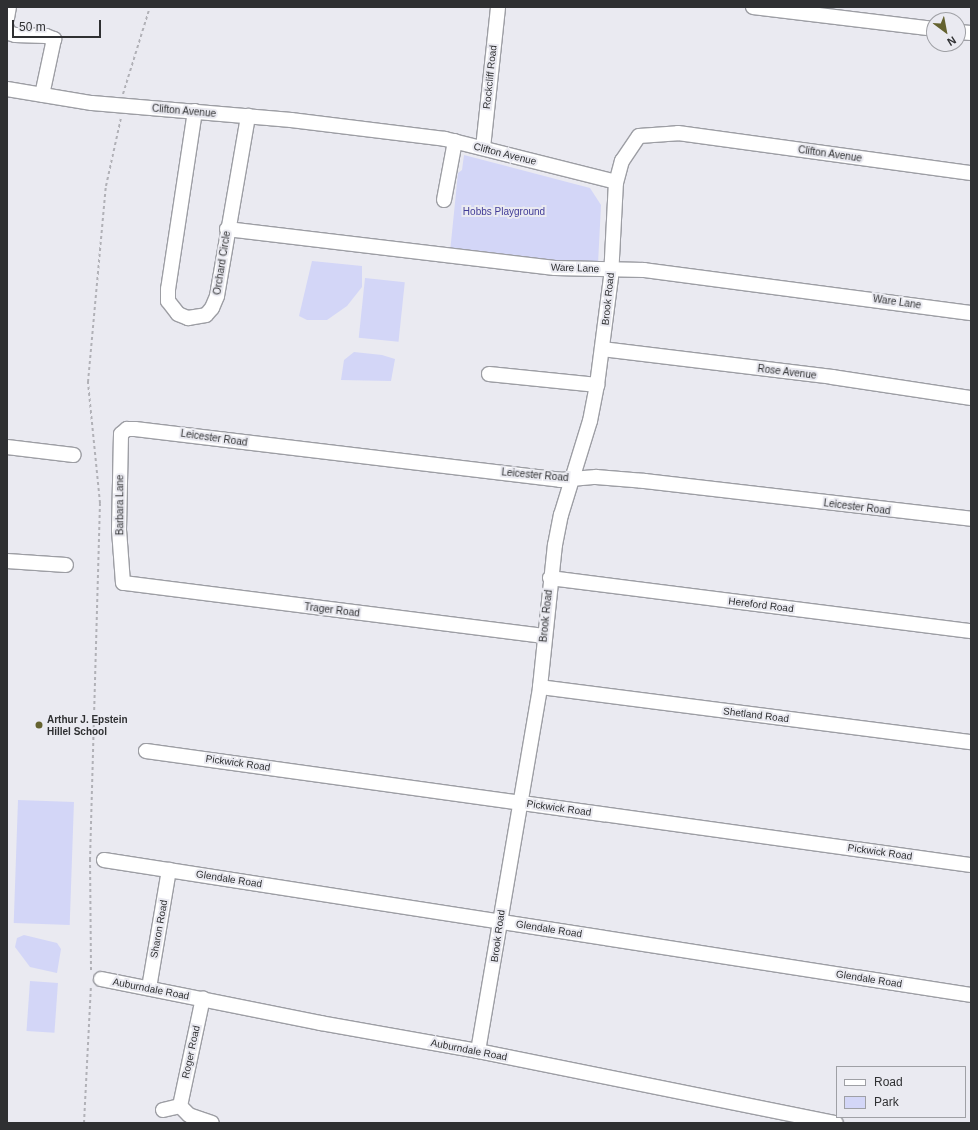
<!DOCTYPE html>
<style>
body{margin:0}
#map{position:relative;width:978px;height:1130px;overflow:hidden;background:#eaeaf1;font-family:Helvetica,sans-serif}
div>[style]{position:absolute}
.green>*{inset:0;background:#d3d6f7;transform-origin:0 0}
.path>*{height:2px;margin-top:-1px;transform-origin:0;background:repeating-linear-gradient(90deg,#b1b1b7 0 3px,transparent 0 6px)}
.roads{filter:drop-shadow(1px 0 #9d9ea4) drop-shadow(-1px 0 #9d9ea4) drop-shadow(0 1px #9d9ea4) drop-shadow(0 -1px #9d9ea4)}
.minor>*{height:14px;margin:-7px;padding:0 7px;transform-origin:7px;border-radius:7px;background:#fff}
.dots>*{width:11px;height:11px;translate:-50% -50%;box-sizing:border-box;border:2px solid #eaeaf1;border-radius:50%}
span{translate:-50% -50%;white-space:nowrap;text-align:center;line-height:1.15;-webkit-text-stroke:4px #eaeaf1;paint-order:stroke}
.street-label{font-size:10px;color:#2f3032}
.park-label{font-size:10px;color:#413c97}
.poi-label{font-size:10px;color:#2f3032;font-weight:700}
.left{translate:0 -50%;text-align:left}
.frame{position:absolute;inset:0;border:8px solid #2f3032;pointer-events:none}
.legend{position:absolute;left:836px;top:1066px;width:130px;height:52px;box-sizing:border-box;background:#eaeaf1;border:1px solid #9fa0a5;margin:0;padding:5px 7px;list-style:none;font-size:12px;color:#2f3032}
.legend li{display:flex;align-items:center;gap:8px;height:20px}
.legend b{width:20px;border:1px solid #9fa0a5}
.north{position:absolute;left:926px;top:12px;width:40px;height:40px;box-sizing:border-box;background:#eaeaf1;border:1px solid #9fa0a5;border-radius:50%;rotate:148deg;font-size:11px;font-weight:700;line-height:16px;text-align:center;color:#2f3032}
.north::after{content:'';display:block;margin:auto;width:14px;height:18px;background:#64622f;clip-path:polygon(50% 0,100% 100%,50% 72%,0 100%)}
.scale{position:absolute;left:12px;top:20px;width:89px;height:18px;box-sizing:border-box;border:2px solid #2f3032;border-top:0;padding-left:5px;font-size:12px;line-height:14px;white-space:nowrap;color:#2f3032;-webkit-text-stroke:3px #eaeaf1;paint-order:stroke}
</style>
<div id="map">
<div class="green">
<div style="clip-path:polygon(464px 155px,590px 188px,601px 205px,598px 264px,562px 264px,450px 252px,458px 173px,462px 170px)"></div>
<div style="clip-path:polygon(312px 261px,362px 266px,362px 287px,347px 306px,327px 320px,307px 320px,299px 316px)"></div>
<div style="left:365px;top:278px;width:40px;height:60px;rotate:6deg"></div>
<div style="clip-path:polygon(354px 352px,382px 355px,395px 359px,391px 381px,341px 380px,344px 360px)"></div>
<div style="left:18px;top:800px;width:56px;height:123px;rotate:2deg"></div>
<div style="clip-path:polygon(24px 935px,57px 943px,61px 949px,57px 973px,30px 967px,15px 947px,17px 938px)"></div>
<div style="left:30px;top:981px;width:28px;height:50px;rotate:4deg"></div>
</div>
<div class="path">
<div style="left:123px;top:94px;width:91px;rotate:-72.8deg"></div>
<div style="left:91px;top:970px;width:110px;rotate:-90.5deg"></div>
<div style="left:90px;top:860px;width:357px;rotate:-88.4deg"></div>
<div style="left:100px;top:503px;width:122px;rotate:-95.7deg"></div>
<div style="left:88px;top:382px;width:197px;rotate:-84.8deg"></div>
<div style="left:106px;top:186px;width:70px;rotate:-77.6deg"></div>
<div style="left:84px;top:1123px;width:136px;rotate:-87.1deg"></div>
</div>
<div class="roads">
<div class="minor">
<div style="left:753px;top:7px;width:182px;rotate:6.9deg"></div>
<div style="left:7px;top:18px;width:11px;rotate:-80deg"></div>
<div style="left:7px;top:28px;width:5px;rotate:68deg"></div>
<div style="left:9px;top:33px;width:6px;rotate:18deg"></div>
<div style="left:15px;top:35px;width:31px;rotate:2deg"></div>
<div style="left:46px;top:36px;width:9px;rotate:21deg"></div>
<div style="left:54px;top:39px;width:57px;rotate:102.1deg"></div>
<div style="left:958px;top:32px;width:13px;rotate:4deg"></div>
<div style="left:7px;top:89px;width:86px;rotate:9.4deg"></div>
<div style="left:92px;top:103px;width:200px;rotate:4.9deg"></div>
<div style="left:291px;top:120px;width:155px;rotate:7deg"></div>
<div style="left:445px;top:139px;width:176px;rotate:14.1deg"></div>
<div style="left:195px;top:111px;width:180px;rotate:98.6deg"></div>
<div style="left:168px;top:289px;width:12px;rotate:90deg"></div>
<div style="left:168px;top:301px;width:16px;rotate:52deg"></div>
<div style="left:178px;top:314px;width:11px;rotate:22deg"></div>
<div style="left:188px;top:318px;width:18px;rotate:-9deg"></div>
<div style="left:206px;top:315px;width:9px;rotate:-49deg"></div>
<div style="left:212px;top:308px;width:13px;rotate:-67deg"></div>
<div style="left:217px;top:296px;width:183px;rotate:-80.2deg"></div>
<div style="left:483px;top:148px;width:142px;rotate:-83.9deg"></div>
<div style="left:444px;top:200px;width:60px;rotate:-79.4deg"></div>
<div style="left:227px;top:229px;width:330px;rotate:6.8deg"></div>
<div style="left:555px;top:268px;width:89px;rotate:1.3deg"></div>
<div style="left:644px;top:270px;width:330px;rotate:7.5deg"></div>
<div style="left:602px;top:349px;width:232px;rotate:6.9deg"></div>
<div style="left:832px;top:377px;width:141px;rotate:8.6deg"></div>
<div style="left:489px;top:374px;width:109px;rotate:5.8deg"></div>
<div style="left:7px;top:447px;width:67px;rotate:6.8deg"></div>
<div style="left:7px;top:561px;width:59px;rotate:3.9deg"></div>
<div style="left:550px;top:578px;width:424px;rotate:7.2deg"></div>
<div style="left:544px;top:636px;width:424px;rotate:-172.8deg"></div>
<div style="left:123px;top:583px;width:53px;rotate:-94.3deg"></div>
<div style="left:119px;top:530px;width:96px;rotate:-88.8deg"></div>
<div style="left:121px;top:434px;width:8px;rotate:-40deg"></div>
<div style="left:127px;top:429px;width:8px"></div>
<div style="left:135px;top:429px;width:428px;rotate:6.8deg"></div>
<div style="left:560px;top:480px;width:36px;rotate:-5deg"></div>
<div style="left:596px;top:477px;width:49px;rotate:4.7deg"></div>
<div style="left:645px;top:481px;width:328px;rotate:6.6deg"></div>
<div style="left:540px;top:687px;width:434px;rotate:7.3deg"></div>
<div style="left:146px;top:751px;width:833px;rotate:7.87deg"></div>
<div style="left:104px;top:860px;width:877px;rotate:8.85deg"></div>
<div style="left:101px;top:979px;width:224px;rotate:11.3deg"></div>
<div style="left:321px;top:1023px;width:159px;rotate:10.1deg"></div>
<div style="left:478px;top:1051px;width:365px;rotate:11.4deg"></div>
<div style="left:149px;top:988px;width:120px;rotate:-80.4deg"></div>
<div style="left:478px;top:1051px;width:369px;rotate:-80.3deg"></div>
<div style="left:540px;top:687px;width:143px;rotate:-84deg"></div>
<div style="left:555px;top:545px;width:31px;rotate:-79deg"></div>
<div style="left:561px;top:515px;width:98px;rotate:-72.9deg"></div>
<div style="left:590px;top:421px;width:37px;rotate:-79deg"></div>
<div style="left:597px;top:385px;width:109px;rotate:-82.6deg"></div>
<div style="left:611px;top:277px;width:94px;rotate:-87deg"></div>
<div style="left:616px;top:183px;width:23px;rotate:-75deg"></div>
<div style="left:622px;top:161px;width:30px;rotate:-56deg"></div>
<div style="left:639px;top:136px;width:39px;rotate:-4deg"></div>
<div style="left:678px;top:133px;width:296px;rotate:7.8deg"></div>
<div style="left:180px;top:1106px;width:110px;rotate:-78deg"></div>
<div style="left:163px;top:1110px;width:17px;rotate:-13deg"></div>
<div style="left:180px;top:1106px;width:13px;rotate:45deg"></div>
<div style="left:189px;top:1115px;width:24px;rotate:19deg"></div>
</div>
</div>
<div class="dots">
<div style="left:39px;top:725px;background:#64622f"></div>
</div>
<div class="street-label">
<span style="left:490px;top:77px;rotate:-84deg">Rockcliff Road</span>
<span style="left:184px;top:111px;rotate:5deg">Clifton Avenue</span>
<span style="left:505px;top:154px;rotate:14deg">Clifton Avenue</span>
<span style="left:830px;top:154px;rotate:8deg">Clifton Avenue</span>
<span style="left:222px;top:263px;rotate:-81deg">Orchard Circle</span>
<span style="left:575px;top:268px;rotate:2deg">Ware Lane</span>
<span style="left:608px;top:299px;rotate:-84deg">Brook Road</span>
<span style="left:897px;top:302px;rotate:8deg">Ware Lane</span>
<span style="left:787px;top:372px;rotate:7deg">Rose Avenue</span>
<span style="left:214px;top:438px;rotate:8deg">Leicester Road</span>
<span style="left:535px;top:475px;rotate:5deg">Leicester Road</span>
<span style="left:120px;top:505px;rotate:-90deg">Barbara Lane</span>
<span style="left:857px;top:507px;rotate:7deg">Leicester Road</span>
<span style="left:761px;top:605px;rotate:7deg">Hereford Road</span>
<span style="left:332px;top:610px;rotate:7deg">Trager Road</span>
<span style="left:546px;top:616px;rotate:-84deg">Brook Road</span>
<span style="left:756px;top:715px;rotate:7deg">Shetland Road</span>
<span style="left:238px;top:763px;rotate:8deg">Pickwick Road</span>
<span style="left:559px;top:808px;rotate:8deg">Pickwick Road</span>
<span style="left:880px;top:852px;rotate:8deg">Pickwick Road</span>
<span style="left:229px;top:879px;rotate:9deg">Glendale Road</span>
<span style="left:159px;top:929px;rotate:-80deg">Sharon Road</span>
<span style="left:549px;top:929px;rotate:9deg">Glendale Road</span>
<span style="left:498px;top:936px;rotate:-82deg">Brook Road</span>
<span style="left:869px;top:979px;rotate:9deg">Glendale Road</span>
<span style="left:151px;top:989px;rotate:11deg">Auburndale Road</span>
<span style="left:469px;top:1050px;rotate:11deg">Auburndale Road</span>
<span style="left:191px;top:1052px;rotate:-78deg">Roger Road</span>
</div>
<div class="park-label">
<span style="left:504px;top:212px">Hobbs Playground</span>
</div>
<div class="poi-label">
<span class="left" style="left:47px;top:725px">Arthur J. Epstein<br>Hillel School</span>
</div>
<div class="frame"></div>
<ul class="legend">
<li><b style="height:5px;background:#fff"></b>Road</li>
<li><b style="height:11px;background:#d3d6f7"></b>Park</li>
</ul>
<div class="north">N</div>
<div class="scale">50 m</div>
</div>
